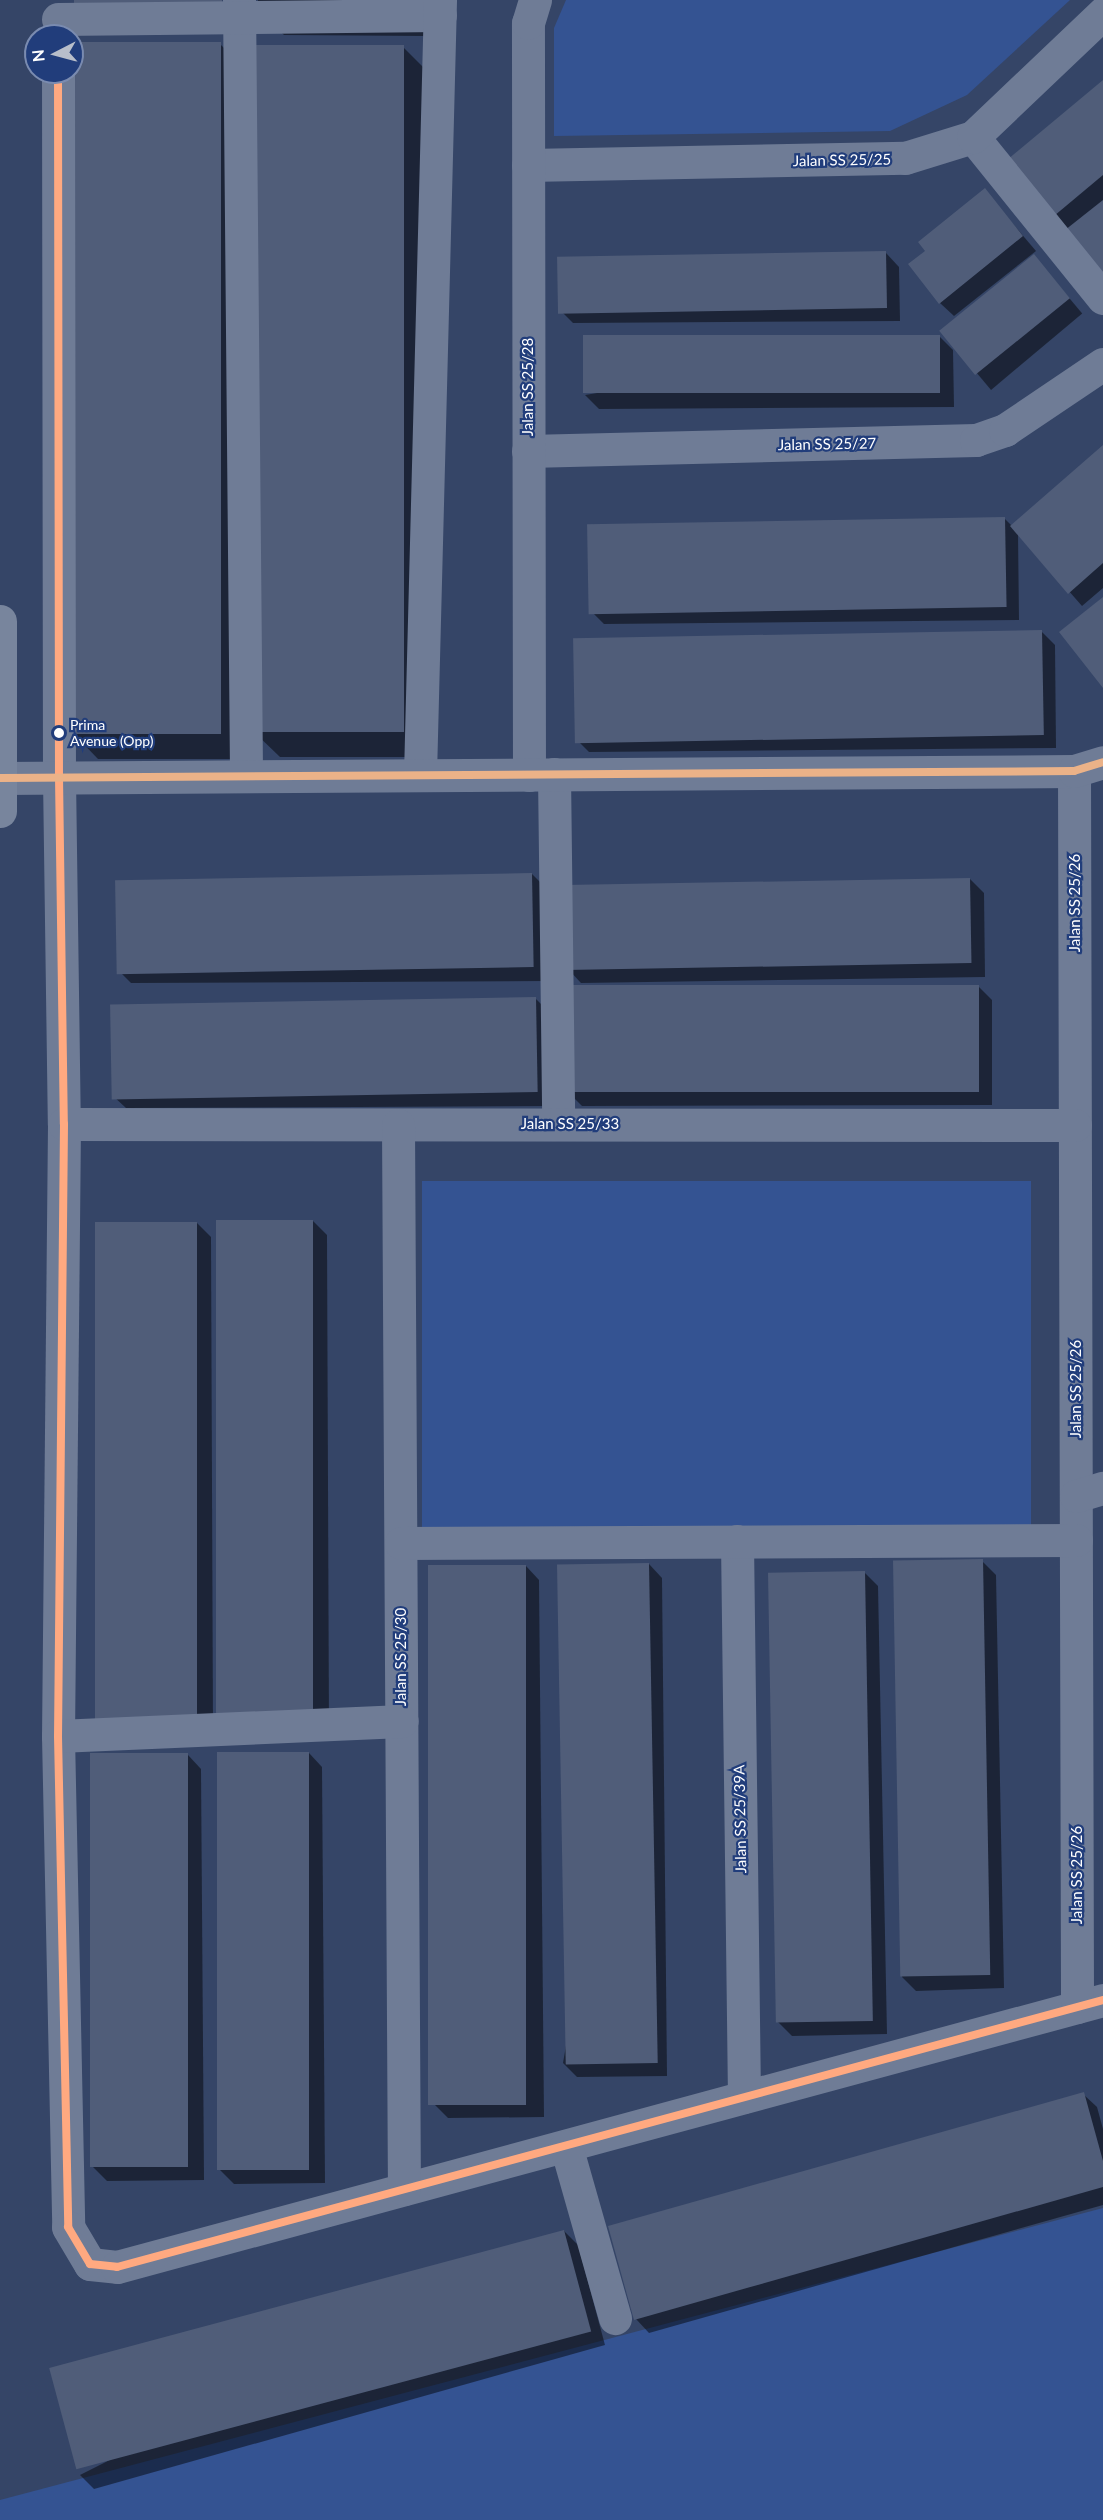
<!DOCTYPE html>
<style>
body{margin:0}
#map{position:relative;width:1103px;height:2520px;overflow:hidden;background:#354567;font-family:Lato,sans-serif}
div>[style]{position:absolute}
.green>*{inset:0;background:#345392;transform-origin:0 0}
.shadow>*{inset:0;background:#0007;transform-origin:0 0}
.building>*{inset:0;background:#505d79;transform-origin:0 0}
.minor>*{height:33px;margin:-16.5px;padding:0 16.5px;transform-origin:16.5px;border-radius:16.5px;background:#6f7c96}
.major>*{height:33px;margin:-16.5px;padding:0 16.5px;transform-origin:16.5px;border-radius:16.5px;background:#78859d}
.bus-1>*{height:8px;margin:-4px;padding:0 4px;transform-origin:4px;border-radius:4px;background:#ffa980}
.bus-2>*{height:8px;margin:-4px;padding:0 4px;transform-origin:4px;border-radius:4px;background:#ebb288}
.dots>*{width:16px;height:16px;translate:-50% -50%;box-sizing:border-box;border:3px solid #213d7b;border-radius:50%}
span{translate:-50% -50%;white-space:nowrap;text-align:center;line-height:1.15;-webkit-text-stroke:4.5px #213d7b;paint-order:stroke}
.bus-label{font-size:14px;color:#fff}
.left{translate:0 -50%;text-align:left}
.street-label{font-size:15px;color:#fff}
.north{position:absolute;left:24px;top:24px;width:60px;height:60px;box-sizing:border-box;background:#213d7b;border:2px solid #7a8bb0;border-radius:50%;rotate:264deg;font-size:16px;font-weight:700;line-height:24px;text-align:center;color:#fff}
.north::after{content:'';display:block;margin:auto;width:21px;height:27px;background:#b8beca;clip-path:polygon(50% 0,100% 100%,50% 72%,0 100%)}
</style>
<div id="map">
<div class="green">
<div style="clip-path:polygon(566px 0,1070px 0,967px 95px,890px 131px,554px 136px,554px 28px)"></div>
<div style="left:422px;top:1181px;width:609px;height:347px"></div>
<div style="clip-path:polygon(1103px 2208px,1103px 2520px,0 2520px,0 2500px)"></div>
</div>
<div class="shadow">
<div style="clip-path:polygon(258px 0,424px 0,424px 36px,284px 35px,258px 10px)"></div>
<div style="clip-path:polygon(220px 44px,246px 70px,245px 759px,98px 759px,73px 733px)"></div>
<div style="clip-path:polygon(403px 47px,429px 73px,428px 757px,280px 757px,254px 732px)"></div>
<div style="clip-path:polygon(1103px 81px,1103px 284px,1049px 220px)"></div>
<div style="clip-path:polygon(984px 190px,1036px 251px,954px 316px,940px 303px,927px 251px)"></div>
<div style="clip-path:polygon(886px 253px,899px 267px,900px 321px,573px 323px,559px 309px)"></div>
<div style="left:1034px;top:256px;width:75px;height:119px;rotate:50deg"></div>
<div style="clip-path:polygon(939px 336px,953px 350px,954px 407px,599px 409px,585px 395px)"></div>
<div style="clip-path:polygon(1103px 447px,1103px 588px,1082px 606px,1018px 533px,1019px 620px,604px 624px,590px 610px,1004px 518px,1012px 526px)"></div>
<div style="clip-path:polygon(1041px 631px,1055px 645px,1056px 748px,589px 752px,575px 738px)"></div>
<div style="clip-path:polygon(532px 874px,546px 888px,546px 981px,131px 983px,117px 969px)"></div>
<div style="clip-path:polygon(970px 879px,984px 893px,985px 977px,581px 983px,568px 969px)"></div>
<div style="clip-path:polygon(978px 986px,992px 1000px,992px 1105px,582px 1106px,568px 1092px)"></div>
<div style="clip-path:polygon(535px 998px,549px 1012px,550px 1106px,126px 1108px,112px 1095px)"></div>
<div style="clip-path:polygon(313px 1221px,327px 1235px,329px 1730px,234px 1730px)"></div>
<div style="clip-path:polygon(197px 1223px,211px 1237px,213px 1732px,113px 1732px)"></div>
<div style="clip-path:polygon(982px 1561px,996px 1575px,1004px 1988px,916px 1991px,902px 1977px)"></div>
<div style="clip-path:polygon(649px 1564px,662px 1578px,667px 2076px,577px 2077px,563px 2063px)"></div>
<div style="clip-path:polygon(526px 1566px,539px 1580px,544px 2117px,448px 2118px,434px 2104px)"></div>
<div style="clip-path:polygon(864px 1572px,878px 1586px,887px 2034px,792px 2036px,778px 2022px)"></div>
<div style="clip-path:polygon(309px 1753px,322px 1767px,325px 2183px,234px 2184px,220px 2170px)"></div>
<div style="clip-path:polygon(188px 1755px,201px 1769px,204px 2180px,107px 2181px,93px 2167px)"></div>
<div style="clip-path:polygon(1083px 2094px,1097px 2107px,1103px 2129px,1103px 2205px,649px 2333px,636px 2319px)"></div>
<div style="clip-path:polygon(564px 2231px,578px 2245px,605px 2345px,94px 2489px,80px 2475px)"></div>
</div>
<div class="building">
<div style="left:74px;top:0;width:148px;height:8px"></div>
<div style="left:72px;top:42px;width:149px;height:692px"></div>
<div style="left:254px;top:45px;width:150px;height:687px"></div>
<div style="clip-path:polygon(1103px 80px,1103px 175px,1048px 221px,1001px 165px)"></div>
<div style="clip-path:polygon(985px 188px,1023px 236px,939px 304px,908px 264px,925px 251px,918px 242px)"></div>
<div style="clip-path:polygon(1103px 200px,1103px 273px,1060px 234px)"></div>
<div style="left:886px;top:251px;width:57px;height:329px;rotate:89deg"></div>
<div style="left:1034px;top:254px;width:57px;height:122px;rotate:51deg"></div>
<div style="left:940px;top:335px;width:58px;height:357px;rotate:90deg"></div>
<div style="clip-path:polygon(1103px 445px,1103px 563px,1068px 594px,1010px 526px)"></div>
<div style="left:1005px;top:517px;width:90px;height:418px;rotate:89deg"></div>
<div style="clip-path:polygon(1103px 597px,1103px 688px,1059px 632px)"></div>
<div style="left:1042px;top:630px;width:105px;height:469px;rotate:89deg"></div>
<div style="left:532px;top:873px;width:94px;height:417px;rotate:89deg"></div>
<div style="left:970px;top:878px;width:85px;height:406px;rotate:89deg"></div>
<div style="left:566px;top:985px;width:413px;height:107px"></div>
<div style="left:536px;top:997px;width:95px;height:426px;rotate:89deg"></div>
<div style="left:216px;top:1220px;width:97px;height:497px"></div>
<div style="left:95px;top:1222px;width:102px;height:497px"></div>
<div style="left:983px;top:1559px;width:416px;height:90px;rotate:89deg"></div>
<div style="left:649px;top:1563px;width:500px;height:92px;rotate:89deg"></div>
<div style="left:428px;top:1565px;width:98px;height:540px"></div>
<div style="left:865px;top:1571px;width:450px;height:97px;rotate:89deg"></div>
<div style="left:217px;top:1752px;width:92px;height:418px"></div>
<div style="left:90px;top:1753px;width:98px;height:414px"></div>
<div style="clip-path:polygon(1084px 2092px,1103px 2161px,1103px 2187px,634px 2320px,608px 2226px)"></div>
<div style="left:564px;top:2230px;width:105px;height:533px;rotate:75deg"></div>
</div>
<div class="minor">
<div style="left:239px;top:0;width:776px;rotate:89.48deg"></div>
<div style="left:58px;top:19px;width:382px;rotate:-0.6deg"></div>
<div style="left:58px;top:72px;width:705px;rotate:89.92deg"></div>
<div style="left:59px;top:777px;width:347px;rotate:89.2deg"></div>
<div style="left:64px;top:1124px;width:612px;rotate:90.56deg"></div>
<div style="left:58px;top:1736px;width:491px;rotate:88.8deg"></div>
<div style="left:68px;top:2227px;width:43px;rotate:59.3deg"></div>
<div style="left:90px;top:2264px;width:27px;rotate:6deg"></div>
<div style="left:117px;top:2267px;width:1022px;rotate:-15.15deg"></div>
<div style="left:973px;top:137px;width:207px;rotate:51.1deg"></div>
<div style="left:528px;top:165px;width:377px;rotate:-1.1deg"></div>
<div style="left:905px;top:158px;width:71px;rotate:-17.2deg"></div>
<div style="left:973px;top:137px;width:180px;rotate:-43.6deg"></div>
<div style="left:528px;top:451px;width:448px;rotate:-1.4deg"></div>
<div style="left:976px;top:440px;width:31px;rotate:-19deg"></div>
<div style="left:1005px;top:430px;width:118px;rotate:-34deg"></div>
<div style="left:1074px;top:771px;width:1236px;rotate:89.86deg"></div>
<div style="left:554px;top:774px;width:350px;rotate:89.3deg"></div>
<div style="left:420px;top:775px;width:775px;rotate:-88.52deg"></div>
<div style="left:529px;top:775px;width:752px;rotate:-90.08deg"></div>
<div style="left:528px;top:23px;width:24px;rotate:-73deg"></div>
<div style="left:1px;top:778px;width:1073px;rotate:-0.37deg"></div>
<div style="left:1074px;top:771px;width:30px;rotate:-17deg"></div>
<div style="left:64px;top:1124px;width:1011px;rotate:0.06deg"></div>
<div style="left:398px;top:1125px;width:1064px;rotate:89.68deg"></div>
<div style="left:1076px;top:1496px;width:28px;rotate:-17deg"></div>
<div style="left:737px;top:1541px;width:556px;rotate:89.28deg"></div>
<div style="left:401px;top:1543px;width:675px;rotate:-0.25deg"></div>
<div style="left:58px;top:1736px;width:344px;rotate:-2.5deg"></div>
<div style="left:566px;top:2146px;width:179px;rotate:74.1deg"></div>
</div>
<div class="major">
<div style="left:0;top:621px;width:190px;rotate:90deg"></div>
</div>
<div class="bus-1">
<div style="left:58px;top:72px;width:705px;rotate:89.92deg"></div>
<div style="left:59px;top:777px;width:347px;rotate:89.2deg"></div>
<div style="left:64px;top:1124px;width:612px;rotate:90.56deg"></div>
<div style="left:58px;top:1736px;width:491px;rotate:88.8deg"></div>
<div style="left:68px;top:2227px;width:43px;rotate:59.3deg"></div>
<div style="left:90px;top:2264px;width:27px;rotate:6deg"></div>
<div style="left:117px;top:2267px;width:1022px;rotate:-15.15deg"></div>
</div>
<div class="bus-2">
<div style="left:1px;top:778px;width:1073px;rotate:-0.37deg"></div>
<div style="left:1074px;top:771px;width:30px;rotate:-17deg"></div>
</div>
<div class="dots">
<div style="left:59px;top:733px;background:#fff"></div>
</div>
<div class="bus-label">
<span class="left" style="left:70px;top:733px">Prima<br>Avenue (Opp)</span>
</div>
<div class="street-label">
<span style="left:842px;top:160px;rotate:-1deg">Jalan SS 25/25</span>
<span style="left:528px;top:387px;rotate:-90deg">Jalan SS 25/28</span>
<span style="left:827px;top:444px;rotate:-1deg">Jalan SS 25/27</span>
<span style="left:1075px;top:903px;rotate:-90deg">Jalan SS 25/26</span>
<span style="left:570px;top:1124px">Jalan SS 25/33</span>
<span style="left:1076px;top:1389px;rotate:-90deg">Jalan SS 25/26</span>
<span style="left:401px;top:1657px;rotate:-90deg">Jalan SS 25/30</span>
<span style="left:740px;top:1819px;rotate:-91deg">Jalan SS 25/39A</span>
<span style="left:1077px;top:1875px;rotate:-90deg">Jalan SS 25/26</span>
</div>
<div class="north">N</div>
</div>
